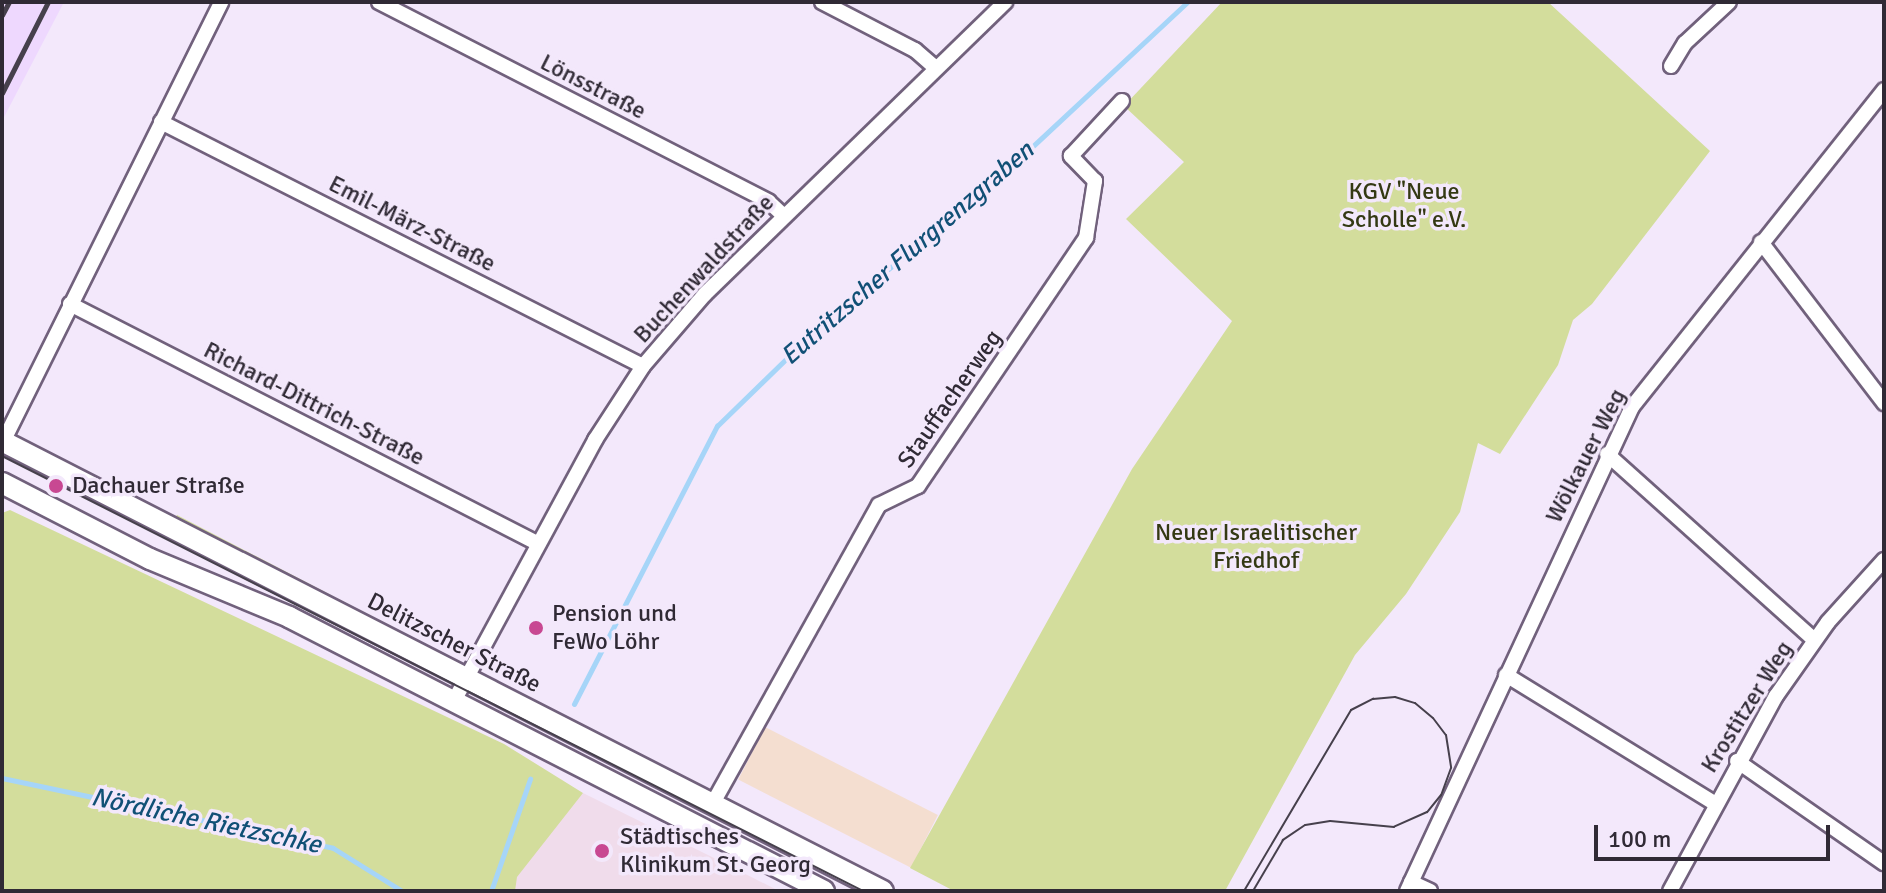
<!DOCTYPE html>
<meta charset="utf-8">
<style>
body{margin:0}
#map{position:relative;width:1886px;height:893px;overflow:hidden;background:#f3e8fb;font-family:Signika,sans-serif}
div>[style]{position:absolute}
.built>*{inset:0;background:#eed8fe}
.education>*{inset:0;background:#f4ded0;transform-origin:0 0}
.medical>*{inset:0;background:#f0dceb}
.green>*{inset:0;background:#d3dd9c}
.stream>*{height:5px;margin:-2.5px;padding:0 2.5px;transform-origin:2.5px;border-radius:2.5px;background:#a6d5f8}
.roads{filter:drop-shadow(2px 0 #71617c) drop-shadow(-2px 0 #71617c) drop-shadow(0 2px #71617c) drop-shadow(0 -2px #71617c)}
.minor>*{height:14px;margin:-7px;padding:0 7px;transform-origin:7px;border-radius:7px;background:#fff}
.secondary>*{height:20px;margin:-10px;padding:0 10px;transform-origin:10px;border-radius:10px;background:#fff}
.tram>*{height:2px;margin:-1px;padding:0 1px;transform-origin:1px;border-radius:1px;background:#46404c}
.rail>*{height:5px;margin:-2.5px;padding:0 2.5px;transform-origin:2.5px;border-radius:2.5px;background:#46404c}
.dots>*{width:22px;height:22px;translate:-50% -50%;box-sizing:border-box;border:4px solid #f3e8fb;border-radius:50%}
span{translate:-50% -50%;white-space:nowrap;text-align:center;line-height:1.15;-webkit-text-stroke:7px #f3e8fb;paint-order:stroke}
.street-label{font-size:24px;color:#302a35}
.park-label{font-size:24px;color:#343913}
.poi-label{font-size:24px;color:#302a35}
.left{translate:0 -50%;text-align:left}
.water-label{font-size:26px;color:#115076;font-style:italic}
.frame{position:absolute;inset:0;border:4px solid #302a35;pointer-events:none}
.scale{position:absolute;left:1594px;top:825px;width:236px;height:36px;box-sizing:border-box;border:4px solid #302a35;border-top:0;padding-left:10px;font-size:24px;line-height:28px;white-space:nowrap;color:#302a35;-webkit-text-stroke:6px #f3e8fb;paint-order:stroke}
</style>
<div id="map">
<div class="built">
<div style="clip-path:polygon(2px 2px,64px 2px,2px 121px)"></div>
</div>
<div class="education">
<div style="left:765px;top:727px;width:194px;height:59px;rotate:27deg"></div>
</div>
<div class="medical">
<div style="clip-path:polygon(583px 793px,718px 860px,779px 891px,449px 891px)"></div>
</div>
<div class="green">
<div style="clip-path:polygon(1222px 2px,1548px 2px,1710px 151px,1592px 304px,1573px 320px,1558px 365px,1500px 454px,1478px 443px,1460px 512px,1406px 594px,1355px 655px,1225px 891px,954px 891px,910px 868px,1132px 469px,1232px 321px,1126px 219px,1184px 162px,1124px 106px)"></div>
<div style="clip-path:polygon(10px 510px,504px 744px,583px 793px,517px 877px,515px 891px,2px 891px,2px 513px)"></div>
<div style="clip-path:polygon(177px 515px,442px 653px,441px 656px,173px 521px)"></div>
</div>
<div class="stream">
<div style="left:574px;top:704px;width:313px;rotate:-62.8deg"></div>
<div style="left:717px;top:426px;width:162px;rotate:-44.2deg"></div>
<div style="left:833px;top:313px;width:181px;rotate:-38.5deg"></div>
<div style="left:975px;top:200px;width:290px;rotate:-43deg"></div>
<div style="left:2px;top:778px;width:338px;rotate:11.9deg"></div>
<div style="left:333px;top:848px;width:81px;rotate:31.9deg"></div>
<div style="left:491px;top:891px;width:119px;rotate:-70.8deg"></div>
</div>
<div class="roads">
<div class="minor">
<div style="left:379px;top:2px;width:438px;rotate:27.1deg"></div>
<div style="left:769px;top:202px;width:21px;rotate:43deg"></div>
<div style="left:822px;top:2px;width:105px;rotate:27.3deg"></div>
<div style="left:915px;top:50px;width:28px;rotate:41deg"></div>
<div style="left:1671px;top:66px;width:27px;rotate:-59deg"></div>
<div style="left:1685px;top:43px;width:60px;rotate:-43deg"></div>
<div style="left:161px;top:122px;width:540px;rotate:26.85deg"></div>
<div style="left:1761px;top:242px;width:203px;rotate:52.6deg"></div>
<div style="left:70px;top:304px;width:525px;rotate:27.1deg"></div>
<div style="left:3px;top:442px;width:491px;rotate:-63.6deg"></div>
<div style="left:1607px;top:454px;width:278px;rotate:41.9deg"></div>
<div style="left:1506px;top:675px;width:244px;rotate:31.6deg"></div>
<div style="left:454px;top:701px;width:297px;rotate:-61.6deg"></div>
<div style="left:595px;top:440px;width:88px;rotate:-57deg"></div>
<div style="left:643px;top:366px;width:95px;rotate:-49.3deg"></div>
<div style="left:705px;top:294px;width:419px;rotate:-44.2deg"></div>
<div style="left:1737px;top:761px;width:179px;rotate:34.8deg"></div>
<div style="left:713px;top:803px;width:341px;rotate:-60.9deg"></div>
<div style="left:879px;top:505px;width:43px;rotate:-26deg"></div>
<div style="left:918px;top:486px;width:300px;rotate:-55.9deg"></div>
<div style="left:1086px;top:238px;width:58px;rotate:-81deg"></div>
<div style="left:1095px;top:181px;width:35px;rotate:-134deg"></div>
<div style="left:1071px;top:156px;width:75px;rotate:-47.2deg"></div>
<div style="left:1411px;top:882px;width:21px;rotate:25deg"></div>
<div style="left:1407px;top:891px;width:534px;rotate:-65.07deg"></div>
<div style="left:1632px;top:407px;width:405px;rotate:-51.5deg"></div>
<div style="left:1670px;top:891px;width:222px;rotate:-61.5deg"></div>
<div style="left:1776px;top:696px;width:90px;rotate:-54.9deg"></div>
<div style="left:1828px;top:622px;width:84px;rotate:-47.9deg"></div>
</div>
<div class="secondary">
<div style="left:2px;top:441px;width:989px;rotate:27.06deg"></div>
<div style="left:2px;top:483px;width:166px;rotate:27.2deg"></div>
<div style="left:150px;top:559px;width:151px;rotate:22.6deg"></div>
<div style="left:289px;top:617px;width:601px;rotate:27.12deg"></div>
</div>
</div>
<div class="tram">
<div style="left:2px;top:456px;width:965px;rotate:26.8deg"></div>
<div style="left:1244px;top:891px;width:210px;rotate:-59.4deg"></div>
<div style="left:1351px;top:710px;width:25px;rotate:-27deg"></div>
<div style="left:1373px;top:699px;width:22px;rotate:-5deg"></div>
<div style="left:1395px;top:697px;width:21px;rotate:17deg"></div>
<div style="left:1415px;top:703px;width:23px;rotate:40deg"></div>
<div style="left:1433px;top:718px;width:21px;rotate:53deg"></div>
<div style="left:1446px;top:735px;width:33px;rotate:81deg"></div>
<div style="left:1451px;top:768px;width:29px;rotate:110deg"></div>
<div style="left:1441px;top:795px;width:22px;rotate:129deg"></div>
<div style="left:1427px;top:812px;width:36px;rotate:156deg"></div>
<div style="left:1394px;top:827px;width:64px;rotate:-174.6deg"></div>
<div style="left:1330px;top:821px;width:25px;rotate:171deg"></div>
<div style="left:1305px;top:825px;width:27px;rotate:146deg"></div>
<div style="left:1283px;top:840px;width:59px;rotate:120.5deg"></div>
</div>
<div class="rail">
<div style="left:2px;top:15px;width:15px;rotate:-62deg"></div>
<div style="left:2px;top:93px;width:102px;rotate:-63.2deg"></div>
</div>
<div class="dots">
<div style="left:56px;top:486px;background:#c84892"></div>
<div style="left:536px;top:628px;background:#c84892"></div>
<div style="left:602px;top:851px;background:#c84892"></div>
</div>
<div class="street-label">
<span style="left:593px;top:87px;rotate:27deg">Lönsstraße</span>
<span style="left:412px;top:224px;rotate:27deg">Emil-März-Straße</span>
<span style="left:704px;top:269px;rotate:-47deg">Buchenwaldstraße</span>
<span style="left:950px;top:399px;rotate:-55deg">Stauffacherweg</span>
<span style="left:314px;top:404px;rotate:27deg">Richard-Dittrich-Straße</span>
<span style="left:1586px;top:456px;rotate:-63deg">Wölkauer Weg</span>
<span style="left:454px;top:643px;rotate:27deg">Delitzscher Straße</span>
<span style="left:1747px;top:707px;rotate:-58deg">Krostitzer Weg</span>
</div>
<div class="park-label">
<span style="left:1404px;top:206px">KGV "Neue<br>Scholle" e.V.</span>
<span style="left:1256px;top:547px">Neuer Israelitischer<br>Friedhof</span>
</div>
<div class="poi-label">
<span class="left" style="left:72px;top:486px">Dachauer Straße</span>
<span class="left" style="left:552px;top:628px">Pension und<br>FeWo Löhr</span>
<span class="left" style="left:620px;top:851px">Städtisches<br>Klinikum St. Georg</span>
</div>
<div class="water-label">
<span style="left:908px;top:254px;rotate:-41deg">Eutritzscher Flurgrenzgraben</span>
<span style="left:206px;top:822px;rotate:12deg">Nördliche Rietzschke</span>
</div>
<div class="frame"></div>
<div class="scale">100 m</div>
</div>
